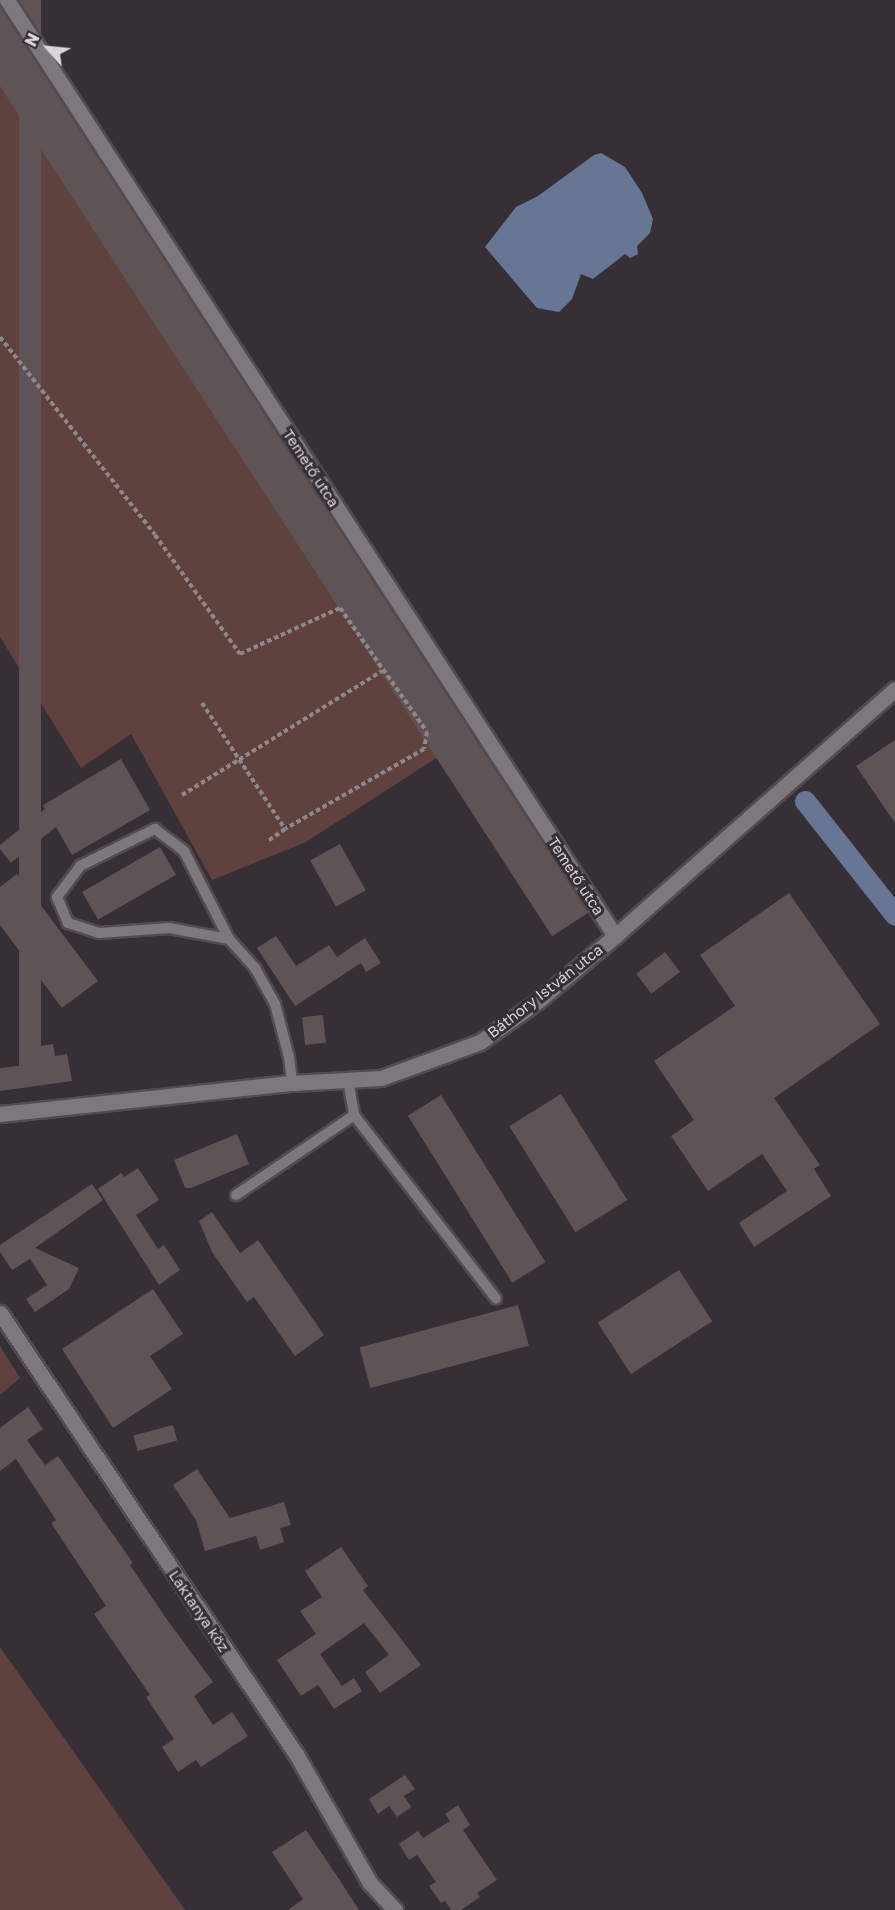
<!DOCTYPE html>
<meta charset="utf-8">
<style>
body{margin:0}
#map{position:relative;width:895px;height:1910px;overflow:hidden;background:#362f36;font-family:"Golos Text",sans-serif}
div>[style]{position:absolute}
.green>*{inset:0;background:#5f423e}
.water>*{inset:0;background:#687695}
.canal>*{height:21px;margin:-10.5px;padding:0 10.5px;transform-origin:10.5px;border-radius:10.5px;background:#687695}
.building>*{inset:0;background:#5e5456;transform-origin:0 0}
.path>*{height:4px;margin-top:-2px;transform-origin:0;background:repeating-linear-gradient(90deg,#8e888e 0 4.5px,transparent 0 7.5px)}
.roads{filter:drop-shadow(2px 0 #524c52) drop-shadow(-2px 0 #524c52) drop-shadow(0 2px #524c52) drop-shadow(0 -2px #524c52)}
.service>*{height:10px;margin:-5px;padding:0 5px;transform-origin:5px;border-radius:5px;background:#7f777e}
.minor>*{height:15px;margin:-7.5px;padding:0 7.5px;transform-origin:7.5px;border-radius:7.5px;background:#7f777e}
span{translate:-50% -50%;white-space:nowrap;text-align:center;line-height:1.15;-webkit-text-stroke:6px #362f36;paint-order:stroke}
.street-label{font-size:15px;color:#dad5d9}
.north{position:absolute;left:18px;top:18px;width:60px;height:60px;-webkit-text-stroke:4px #362f36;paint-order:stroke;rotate:297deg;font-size:16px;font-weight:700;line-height:24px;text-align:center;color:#dad5d9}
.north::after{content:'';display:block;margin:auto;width:21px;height:27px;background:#dad5d9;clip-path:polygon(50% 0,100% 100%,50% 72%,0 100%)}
</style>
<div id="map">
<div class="green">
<div style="clip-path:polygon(0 54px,452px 748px,306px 842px,212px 880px,131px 734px,81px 768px,0 637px)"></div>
<div style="clip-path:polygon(0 1346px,20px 1378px,0 1395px)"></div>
<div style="clip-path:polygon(0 1647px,185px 1910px,0 1910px)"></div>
</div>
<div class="water">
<div style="clip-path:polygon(601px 153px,625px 167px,642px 193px,653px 219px,650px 233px,637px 246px,638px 254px,630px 258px,625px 254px,593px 279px,581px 274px,572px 299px,559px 312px,537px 308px,485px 247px,516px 207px,538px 196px,594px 155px)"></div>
</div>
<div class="canal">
<div style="left:805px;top:801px;width:145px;rotate:51.7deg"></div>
</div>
<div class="building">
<div style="left:19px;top:0;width:22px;height:1076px"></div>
<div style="left:0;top:7px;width:1080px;height:43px;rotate:57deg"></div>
<div style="clip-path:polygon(895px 740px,895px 823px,856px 766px)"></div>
<div style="clip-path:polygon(121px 759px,150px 810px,72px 855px,56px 827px,11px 863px,0 849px,0 845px,45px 809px,43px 805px)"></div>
<div style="left:340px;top:844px;width:53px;height:34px;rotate:61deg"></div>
<div style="left:160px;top:847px;width:32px;height:90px;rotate:60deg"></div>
<div style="clip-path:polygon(17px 874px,98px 981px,62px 1008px,0 925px,0 887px)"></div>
<div style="clip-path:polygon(789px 893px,880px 1024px,774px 1098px,820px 1165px,814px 1169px,831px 1196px,754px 1247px,739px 1223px,787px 1191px,762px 1154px,708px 1191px,671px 1136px,694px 1120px,654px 1061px,735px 1006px,700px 955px)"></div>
<div style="clip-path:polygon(276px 936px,296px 966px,329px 945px,337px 957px,365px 938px,381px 963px,366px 972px,361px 963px,295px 1006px,257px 948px)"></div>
<div style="left:665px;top:952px;width:25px;height:36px;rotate:53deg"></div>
<div style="left:323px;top:1015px;width:28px;height:21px;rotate:84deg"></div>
<div style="clip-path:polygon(53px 1044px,55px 1056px,67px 1054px,72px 1081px,0 1091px,0 1068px,27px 1065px,26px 1048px)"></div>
<div style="left:561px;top:1094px;width:125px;height:61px;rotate:58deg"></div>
<div style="left:441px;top:1095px;width:197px;height:39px;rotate:58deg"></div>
<div style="clip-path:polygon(237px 1134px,249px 1164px,191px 1188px,185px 1188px,174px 1160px)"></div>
<div style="clip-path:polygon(138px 1168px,159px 1200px,136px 1215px,158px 1249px,164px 1245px,180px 1270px,159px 1285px,98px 1189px,121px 1173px,124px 1177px)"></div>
<div style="clip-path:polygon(92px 1184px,103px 1200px,35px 1248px,79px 1268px,69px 1289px,35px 1312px,26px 1299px,47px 1285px,30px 1259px,12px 1270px,0 1252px,0 1245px)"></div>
<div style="clip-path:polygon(212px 1212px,240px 1253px,258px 1240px,324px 1335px,295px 1356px,254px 1297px,247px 1302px,212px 1252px,199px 1221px)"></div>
<div style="left:679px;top:1270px;width:61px;height:97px;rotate:57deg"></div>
<div style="clip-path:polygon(153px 1289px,183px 1334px,150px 1356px,172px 1389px,113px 1428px,62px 1349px)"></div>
<div style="left:518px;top:1305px;width:42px;height:164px;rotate:75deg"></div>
<div style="clip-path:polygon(28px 1407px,43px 1429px,27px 1440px,45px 1465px,58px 1456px,133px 1563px,130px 1565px,168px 1621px,213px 1682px,194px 1696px,213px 1725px,232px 1712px,248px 1736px,201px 1767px,196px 1760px,178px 1772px,162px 1747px,174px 1739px,146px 1697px,150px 1695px,94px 1614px,106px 1606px,51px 1523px,56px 1520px,16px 1459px,0 1471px,0 1428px)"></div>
<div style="left:173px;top:1425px;width:16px;height:41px;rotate:75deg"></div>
<div style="clip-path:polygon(197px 1469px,230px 1518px,284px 1502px,291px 1525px,280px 1528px,284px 1542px,260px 1550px,256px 1536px,205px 1551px,196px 1520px,173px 1485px)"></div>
<div style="clip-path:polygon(341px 1547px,368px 1586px,363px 1590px,421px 1665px,380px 1693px,365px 1672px,389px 1655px,364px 1623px,320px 1654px,342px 1686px,354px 1678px,362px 1691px,334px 1709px,318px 1685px,301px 1696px,277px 1660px,316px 1634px,300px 1611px,322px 1597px,305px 1571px)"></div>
<div style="clip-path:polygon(405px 1775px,415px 1789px,404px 1796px,411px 1807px,397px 1817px,389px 1806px,378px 1814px,369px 1799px)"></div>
<div style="clip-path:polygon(458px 1805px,470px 1825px,463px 1830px,497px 1880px,477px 1893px,480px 1897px,461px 1910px,451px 1910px,445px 1901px,441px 1903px,429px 1886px,436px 1882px,417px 1855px,409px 1860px,399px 1844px,418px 1831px,423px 1838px,450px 1821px,445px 1814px)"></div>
<div style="clip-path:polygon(306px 1830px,337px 1876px,359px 1910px,288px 1910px,303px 1899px,272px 1852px)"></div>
</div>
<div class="path">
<div style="left:0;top:337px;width:251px;rotate:51.9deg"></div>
<div style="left:155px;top:535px;width:146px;rotate:54.5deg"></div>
<div style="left:240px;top:654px;width:110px;rotate:-24.7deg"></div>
<div style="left:340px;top:608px;width:151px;rotate:54.9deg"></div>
<div style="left:427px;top:732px;width:17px;rotate:100deg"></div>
<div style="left:424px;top:749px;width:160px;rotate:150.1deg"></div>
<div style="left:285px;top:829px;width:21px;rotate:145deg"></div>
<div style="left:202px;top:703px;width:151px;rotate:56.6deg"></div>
<div style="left:182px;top:795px;width:235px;rotate:-31.8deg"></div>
</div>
<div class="roads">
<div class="service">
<div style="left:229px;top:939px;width:61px;rotate:-169.6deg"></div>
<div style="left:169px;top:928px;width:70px;rotate:175.9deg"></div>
<div style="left:99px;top:933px;width:33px;rotate:-162deg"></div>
<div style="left:68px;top:923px;width:28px;rotate:-113deg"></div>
<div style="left:57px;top:897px;width:39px;rotate:-53deg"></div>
<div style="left:80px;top:866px;width:84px;rotate:-26.3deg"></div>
<div style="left:155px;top:829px;width:36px;rotate:37deg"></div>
<div style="left:184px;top:851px;width:99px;rotate:62.9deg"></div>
<div style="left:229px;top:939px;width:39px;rotate:48deg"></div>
<div style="left:255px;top:968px;width:41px;rotate:60.9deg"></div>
<div style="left:275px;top:1004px;width:55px;rotate:75.2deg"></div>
<div style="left:289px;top:1057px;width:26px;rotate:83deg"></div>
<div style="left:348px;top:1080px;width:36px;rotate:80deg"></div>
<div style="left:354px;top:1115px;width:232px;rotate:52.3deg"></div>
<div style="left:236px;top:1195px;width:143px;rotate:-34.1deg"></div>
</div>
<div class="minor">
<div style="left:7px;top:0;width:1116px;rotate:56.99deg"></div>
<div style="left:0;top:1114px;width:294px;rotate:-6.1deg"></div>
<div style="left:292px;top:1083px;width:89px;rotate:-3.2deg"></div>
<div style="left:381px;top:1078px;width:105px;rotate:-20deg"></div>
<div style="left:480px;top:1042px;width:71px;rotate:-35.3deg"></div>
<div style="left:538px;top:1001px;width:101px;rotate:-40.2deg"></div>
<div style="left:615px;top:936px;width:373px;rotate:-41.4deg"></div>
<div style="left:0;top:1313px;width:531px;rotate:56.13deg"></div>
<div style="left:296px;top:1754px;width:149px;rotate:60.2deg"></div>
<div style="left:370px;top:1883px;width:37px;rotate:47deg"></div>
</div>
</div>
<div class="street-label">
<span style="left:311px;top:468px;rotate:57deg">Temető utca</span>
<span style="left:576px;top:876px;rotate:57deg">Temető utca</span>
<span style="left:545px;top:991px;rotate:-38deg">Báthory István utca</span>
<span style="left:199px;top:1611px;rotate:56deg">Laktanya köz</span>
</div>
<div class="north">N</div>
</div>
